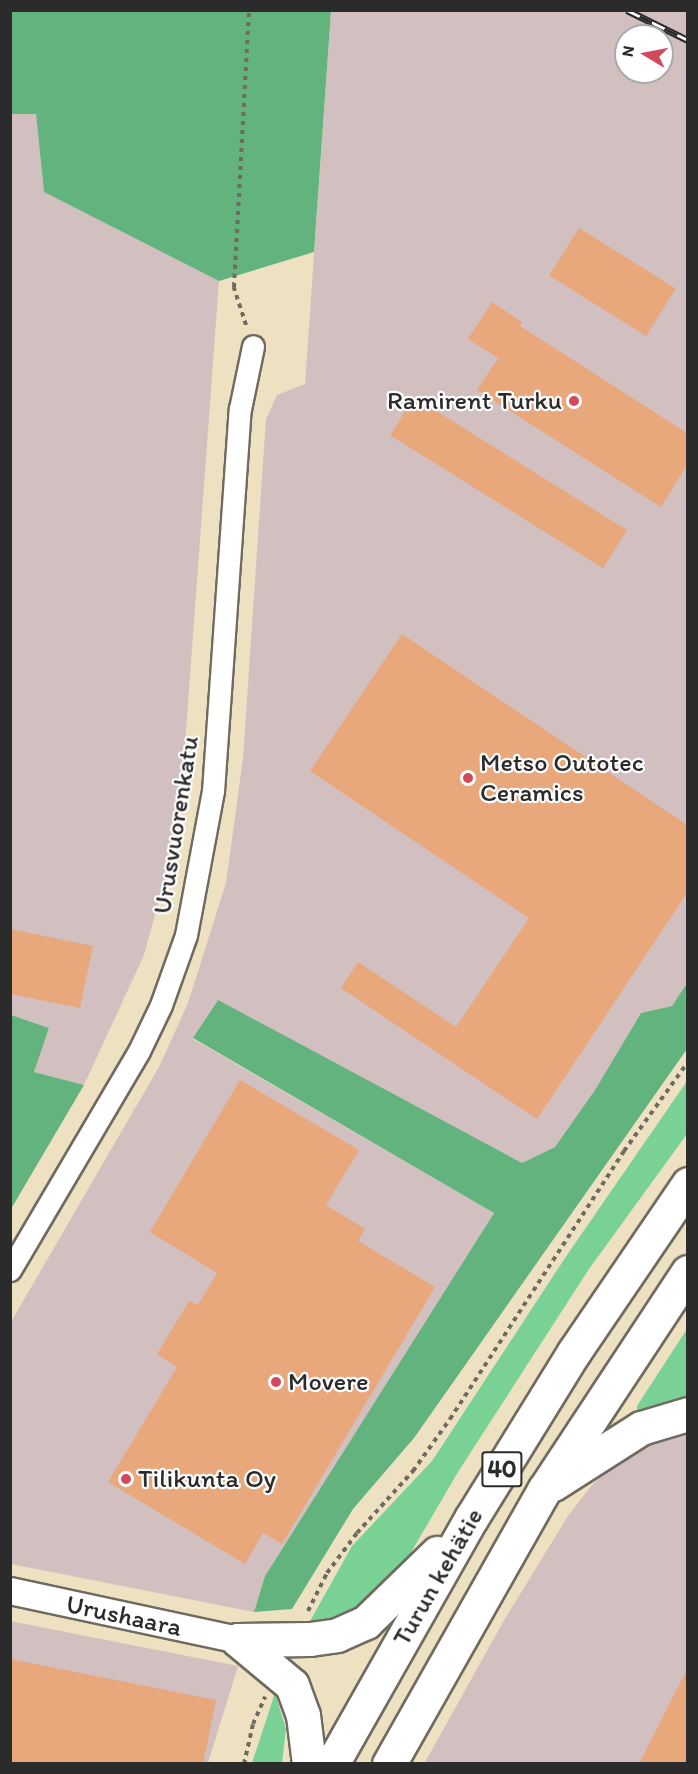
<!DOCTYPE html>
<meta charset="utf-8">
<style>
body{margin:0}
#map{position:relative;width:698px;height:1774px;overflow:hidden;background:#eee1c2;font-family:Itim,sans-serif}
div>[style]{position:absolute}
.industrial>*{inset:0;background:#d2bfc0}
.green>*{inset:0;background:#79d195}
.forest>*{inset:0;background:#62b37e}
.building>*{inset:0;background:#e9a77c;transform-origin:0 0}
.path>*{height:4px;margin-top:-2px;transform-origin:0;background:repeating-linear-gradient(90deg,#6f6b60 0 4.5px,transparent 0 9px)}
.roads{filter:drop-shadow(2px 0 #6f6b60) drop-shadow(-2px 0 #6f6b60) drop-shadow(0 2px #6f6b60) drop-shadow(0 -2px #6f6b60)}
.minor>*{height:21px;margin:-10.5px;padding:0 10.5px;transform-origin:10.5px;border-radius:10.5px;background:#fff}
.tertiary>*{height:26px;margin:-13px;padding:0 13px;transform-origin:13px;border-radius:13px;background:#fff}
.trunk>*{height:33px;margin:-16.5px;padding:0 16.5px;transform-origin:16.5px;border-radius:16.5px;background:#fff}
.rail>*{height:7px;margin-top:-3.5px;transform-origin:0;background:repeating-linear-gradient(90deg,#fff 0 14px,#2b2b2b 0 28px);box-sizing:border-box;border-block:2px solid #2b2b2b}
.dots>*{width:16px;height:16px;translate:-50% -50%;box-sizing:border-box;border:3px solid #fff;border-radius:50%}
span{translate:-50% -50%;white-space:nowrap;text-align:center;line-height:1.15;-webkit-text-stroke:4.5px #fff;paint-order:stroke}
.shield-label span{padding:2px 4px;background:#fff;border:2px solid;border-radius:4px;-webkit-text-stroke-width:0}
.shield-label{font-size:24px;color:#2b2b2b;font-weight:700}
.poi-label{font-size:26px;color:#2b2b2b}
.right{translate:-100% -50%;text-align:right}
.left{translate:0 -50%;text-align:left}
.street-label{font-size:26px;color:#2b2b2b}
.frame{position:absolute;inset:0;border:12px solid #2b2b2b;pointer-events:none}
.north{position:absolute;left:614px;top:24px;width:60px;height:60px;box-sizing:border-box;background:#fff;border:2px solid #aaa;border-radius:50%;rotate:280deg;font-size:16px;font-weight:700;line-height:24px;text-align:center;color:#2b2b2b}
.north::after{content:'';display:block;margin:auto;width:21px;height:27px;background:#d1495b;clip-path:polygon(50% 0,100% 100%,50% 72%,0 100%)}
</style>
<div id="map">
<div class="industrial">
<div style="clip-path:polygon(evenodd,331px 11px,687px 11px,687px 983px,672px 1006px,641px 1013px,595px 1090px,555px 1147px,522px 1163px,217px 1001px,193px 1039px,494px 1213px,265px 1576px,254px 1612px,11px 1564px,11px 1322px,160px 1065px,188px 1003px,226px 883px,243px 758px,266px 419px,277px 395px,305px 384px,331px 11px,626px 36px,662px 36px,662px 72px,626px 72px,626px 36px)"></div>
<div style="clip-path:polygon(36px 113px,44px 192px,219px 281px,179px 826px,144px 955px,84px 1085px,34px 1072px,49px 1028px,11px 1015px,10px 114px)"></div>
<div style="clip-path:polygon(687px 1426px,687px 1763px,424px 1764px,503px 1622px,568px 1516px,592px 1485px,636px 1446px)"></div>
<div style="clip-path:polygon(10px 1621px,238px 1666px,208px 1763px,11px 1763px)"></div>
</div>
<div class="green">
<div style="clip-path:polygon(687px 1081px,687px 1134px,589px 1269px,458px 1472px,392px 1585px,357px 1608px,325px 1622px,309px 1623px,352px 1546px,432px 1461px,565px 1258px)"></div>
<div style="clip-path:polygon(687px 1329px,687px 1401px,637px 1414px,637px 1406px)"></div>
<div style="clip-path:polygon(275px 1693px,286px 1729px,282px 1763px,252px 1763px)"></div>
</div>
<div class="forest">
<div style="clip-path:polygon(10px 11px,331px 11px,314px 252px,219px 281px,44px 192px,36px 114px,11px 114px)"></div>
<div style="clip-path:polygon(687px 983px,687px 1049px,414px 1438px,353px 1509px,292px 1609px,254px 1612px,265px 1576px,494px 1213px,193px 1038px,218px 1000px,522px 1163px,555px 1147px,595px 1090px,641px 1013px,672px 1006px)"></div>
<div style="clip-path:polygon(11px 1015px,49px 1028px,34px 1072px,84px 1085px,11px 1209px)"></div>
</div>
<div class="building">
<div style="left:579px;top:228px;width:114px;height:56px;rotate:32deg"></div>
<div style="clip-path:polygon(492px 302px,522px 322px,520px 326px,687px 433px,687px 465px,661px 507px,477px 390px,498px 358px,468px 339px)"></div>
<div style="left:414px;top:397px;width:251px;height:45px;rotate:32deg"></div>
<div style="clip-path:polygon(402px 634px,687px 825px,687px 893px,537px 1119px,341px 988px,358px 962px,456px 1027px,529px 918px,310px 771px)"></div>
<div style="clip-path:polygon(10px 929px,93px 946px,80px 1008px,10px 994px)"></div>
<div style="clip-path:polygon(240px 1080px,359px 1150px,326px 1205px,365px 1229px,358px 1241px,435px 1287px,282px 1544px,263px 1533px,245px 1564px,108px 1482px,177px 1367px,157px 1354px,189px 1301px,198px 1305px,217px 1273px,150px 1232px)"></div>
<div style="clip-path:polygon(10px 1659px,216px 1700px,203px 1764px,10px 1764px)"></div>
<div style="clip-path:polygon(687px 1669px,687px 1764px,639px 1764px)"></div>
</div>
<div class="path">
<div style="left:246px;top:325px;width:40px;rotate:-108deg"></div>
<div style="left:234px;top:287px;width:277px;rotate:-86.9deg"></div>
<div style="left:308px;top:1611px;width:42px;rotate:-63.4deg"></div>
<div style="left:327px;top:1573px;width:50px;rotate:-53.1deg"></div>
<div style="left:357px;top:1533px;width:84px;rotate:-47.9deg"></div>
<div style="left:413px;top:1471px;width:64px;rotate:-54.6deg"></div>
<div style="left:450px;top:1419px;width:320px;rotate:-57deg"></div>
<div style="left:624px;top:1151px;width:110px;rotate:-54.3deg"></div>
<div style="left:244px;top:1764px;width:41px;rotate:-77.3deg"></div>
<div style="left:253px;top:1724px;width:30px;rotate:-66deg"></div>
</div>
<div class="roads">
<div class="minor">
<div style="left:10px;top:1270px;width:254px;rotate:-59.5deg"></div>
<div style="left:139px;top:1051px;width:51px;rotate:-64.4deg"></div>
<div style="left:161px;top:1005px;width:74px;rotate:-70.3deg"></div>
<div style="left:186px;top:935px;width:147px;rotate:-79.4deg"></div>
<div style="left:213px;top:791px;width:383px;rotate:-86deg"></div>
<div style="left:240px;top:409px;width:64px;rotate:-78.3deg"></div>
</div>
<div class="tertiary">
<div style="left:10px;top:1591px;width:233px;rotate:12.1deg"></div>
</div>
<div class="trunk">
<div style="left:553px;top:1484px;width:104px;rotate:-32.5deg"></div>
<div style="left:641px;top:1428px;width:49px;rotate:-16.6deg"></div>
<div style="left:238px;top:1640px;width:72px;rotate:-0.8deg"></div>
<div style="left:310px;top:1639px;width:27px;rotate:-8deg"></div>
<div style="left:337px;top:1635px;width:32px;rotate:-24deg"></div>
<div style="left:366px;top:1622px;width:99px;rotate:-44.2deg"></div>
<div style="left:238px;top:1640px;width:70px;rotate:39.8deg"></div>
<div style="left:292px;top:1685px;width:32px;rotate:70deg"></div>
<div style="left:303px;top:1715px;width:49px;rotate:83deg"></div>
<div style="left:332px;top:1764px;width:284px;rotate:-60.5deg"></div>
<div style="left:472px;top:1517px;width:194px;rotate:-58.3deg"></div>
<div style="left:574px;top:1352px;width:203px;rotate:-55.8deg"></div>
<div style="left:389px;top:1764px;width:315px;rotate:-60.5deg"></div>
<div style="left:544px;top:1490px;width:261px;rotate:-56.6deg"></div>
</div>
</div>
<div class="rail">
<div style="left:627px;top:10px;width:68px;rotate:26.2deg"></div>
</div>
<div class="dots">
<div style="left:574px;top:401px;background:#d1495b"></div>
<div style="left:468px;top:778px;background:#d1495b"></div>
<div style="left:276px;top:1382px;background:#d1495b"></div>
<div style="left:126px;top:1479px;background:#d1495b"></div>
</div>
<div class="shield-label">
<span style="left:502px;top:1469px">40</span>
</div>
<div class="poi-label">
<span class="right" style="left:562px;top:401px">Ramirent Turku</span>
<span class="left" style="left:480px;top:778px">Metso Outotec<br>Ceramics</span>
<span class="left" style="left:288px;top:1382px">Movere</span>
<span class="left" style="left:138px;top:1479px">Tilikunta Oy</span>
</div>
<div class="street-label">
<span style="left:176px;top:825px;rotate:-81deg">Urusvuorenkatu</span>
<span style="left:438px;top:1577px;rotate:-60deg">Turun kehätie</span>
<span style="left:124px;top:1616px;rotate:12deg">Urushaara</span>
</div>
<div class="frame"></div>
<div class="north">N</div>
</div>
